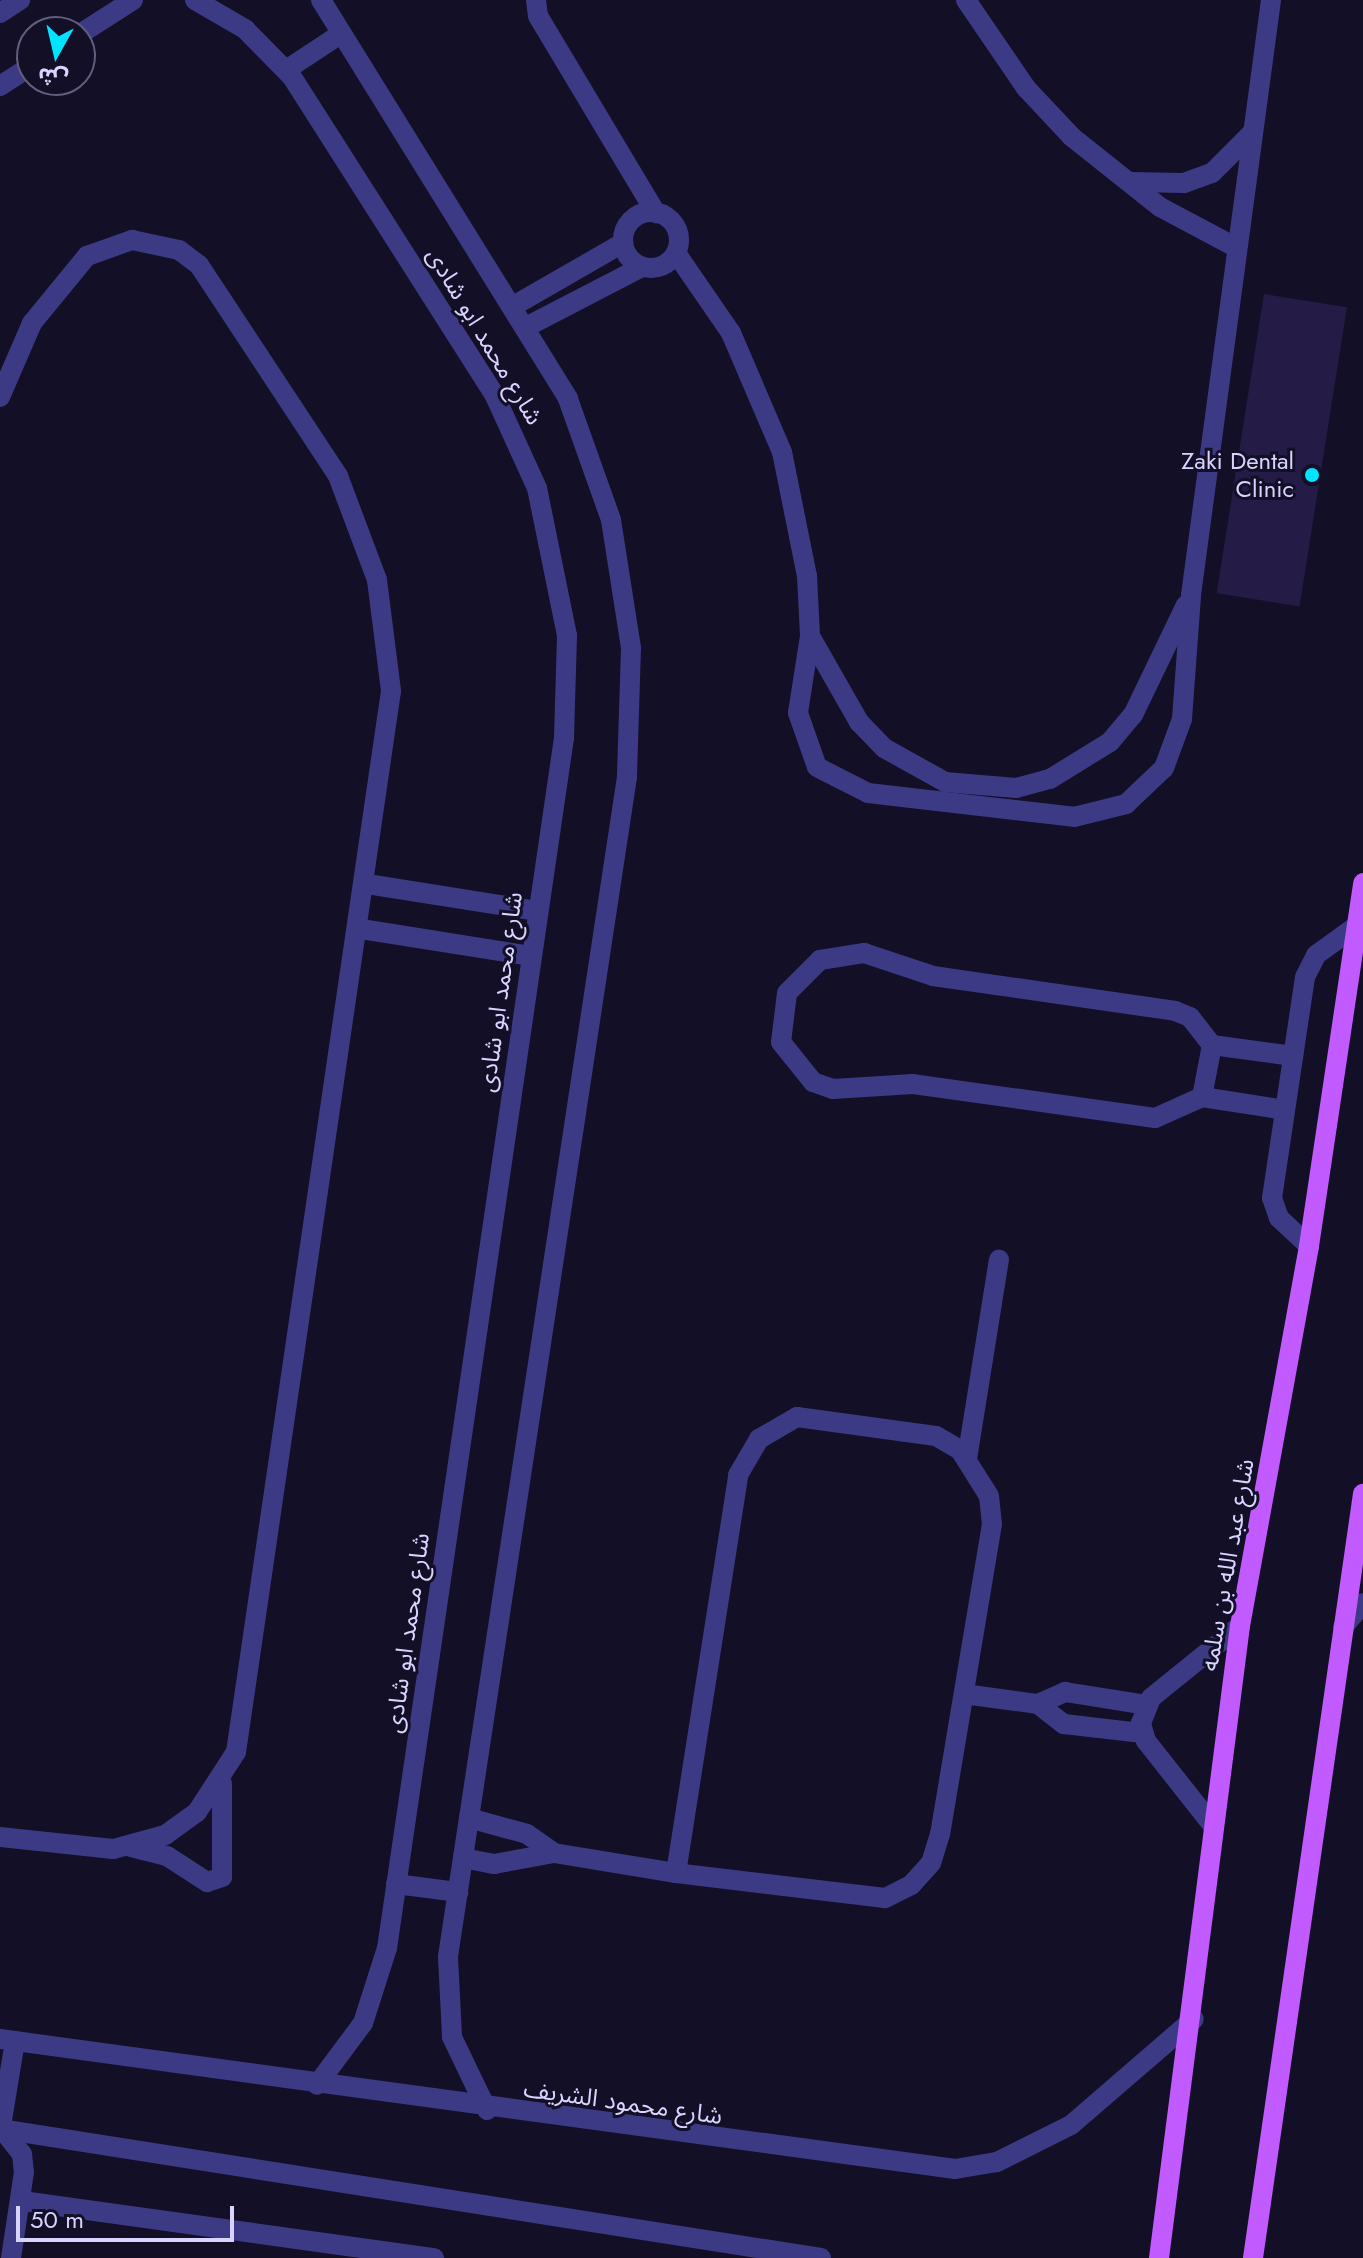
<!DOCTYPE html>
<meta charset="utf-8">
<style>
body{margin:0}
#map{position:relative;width:1363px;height:2258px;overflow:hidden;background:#130f26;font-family:Jost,"Noto Sans Arabic",sans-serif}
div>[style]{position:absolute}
.building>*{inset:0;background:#241b47;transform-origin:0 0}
.minor>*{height:20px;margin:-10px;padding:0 10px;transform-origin:10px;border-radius:10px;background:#3d3a85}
.minor>.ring{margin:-10px;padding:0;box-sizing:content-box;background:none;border:20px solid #3d3a85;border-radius:50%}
.major>*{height:20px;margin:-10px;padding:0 10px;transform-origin:10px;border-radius:10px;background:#c25bff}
.dots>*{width:22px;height:22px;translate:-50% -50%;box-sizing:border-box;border:4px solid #130f26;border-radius:50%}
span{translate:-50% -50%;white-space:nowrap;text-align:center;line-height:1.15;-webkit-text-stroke:6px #130f26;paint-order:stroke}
.street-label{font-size:24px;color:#d9d4ff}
.poi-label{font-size:24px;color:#d9d4ff}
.right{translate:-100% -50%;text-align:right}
.north{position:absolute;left:16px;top:16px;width:80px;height:80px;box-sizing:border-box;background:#130f26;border:2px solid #625e7d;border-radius:50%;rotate:188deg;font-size:22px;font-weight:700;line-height:32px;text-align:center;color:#d9d4ff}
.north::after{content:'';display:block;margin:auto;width:28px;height:36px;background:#00e5ff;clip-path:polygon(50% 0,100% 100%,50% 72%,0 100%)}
.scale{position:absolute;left:16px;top:2206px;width:218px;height:36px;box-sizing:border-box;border:4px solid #d9d4ff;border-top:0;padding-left:10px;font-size:24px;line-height:28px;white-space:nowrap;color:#d9d4ff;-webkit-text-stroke:6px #130f26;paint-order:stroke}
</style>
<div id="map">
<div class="building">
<div style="left:1264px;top:294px;width:84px;height:303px;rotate:9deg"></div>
</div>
<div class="minor">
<div style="left:195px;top:0;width:58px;rotate:30.1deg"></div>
<div style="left:245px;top:29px;width:67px;rotate:45.6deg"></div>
<div style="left:292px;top:77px;width:378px;rotate:57.5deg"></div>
<div style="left:495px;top:396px;width:101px;rotate:65.5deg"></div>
<div style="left:537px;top:488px;width:151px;rotate:78.5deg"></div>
<div style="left:567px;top:636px;width:102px;rotate:91.7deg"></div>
<div style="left:564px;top:738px;width:1223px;rotate:98.32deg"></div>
<div style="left:387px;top:1948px;width:79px;rotate:107.7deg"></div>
<div style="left:363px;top:2023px;width:77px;rotate:126.6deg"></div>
<div style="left:321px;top:0;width:469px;rotate:58.2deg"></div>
<div style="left:568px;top:399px;width:128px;rotate:70.4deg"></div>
<div style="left:611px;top:520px;width:130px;rotate:81.1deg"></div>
<div style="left:631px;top:648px;width:129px;rotate:91.8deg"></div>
<div style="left:627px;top:777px;width:1193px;rotate:98.63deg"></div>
<div style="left:448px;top:1957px;width:80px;rotate:87.1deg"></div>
<div style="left:452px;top:2037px;width:81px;rotate:64.4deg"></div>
<div style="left:536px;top:0;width:16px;rotate:83deg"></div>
<div style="left:538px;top:16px;width:230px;rotate:59.1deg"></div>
<div style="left:966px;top:0;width:107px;rotate:55.7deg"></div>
<div style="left:1026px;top:88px;width:67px;rotate:46.8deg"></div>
<div style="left:1072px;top:137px;width:112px;rotate:38.5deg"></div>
<div style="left:1160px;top:207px;width:87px;rotate:28deg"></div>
<div style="left:0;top:13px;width:24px;rotate:-33deg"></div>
<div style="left:80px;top:34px;width:63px;rotate:-32.7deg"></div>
<div style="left:286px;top:70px;width:64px;rotate:-33.4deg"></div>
<div style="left:0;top:86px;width:38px;rotate:-33deg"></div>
<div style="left:1130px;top:182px;width:54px;rotate:1.1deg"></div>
<div style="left:1184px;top:183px;width:30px;rotate:-20deg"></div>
<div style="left:1212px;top:173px;width:55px;rotate:-45deg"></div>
<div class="ring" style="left:623px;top:212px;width:36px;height:36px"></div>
<div style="left:676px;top:253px;width:97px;rotate:55.5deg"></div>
<div style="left:731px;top:333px;width:129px;rotate:66.8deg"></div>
<div style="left:782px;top:452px;width:126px;rotate:78.6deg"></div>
<div style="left:807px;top:576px;width:60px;rotate:87.1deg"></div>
<div style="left:810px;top:636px;width:78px;rotate:98.9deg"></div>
<div style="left:798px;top:713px;width:57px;rotate:70.6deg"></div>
<div style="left:817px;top:767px;width:57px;rotate:27deg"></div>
<div style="left:868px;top:793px;width:207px;rotate:6.6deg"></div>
<div style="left:1074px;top:817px;width:54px;rotate:-14deg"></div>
<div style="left:1126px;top:804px;width:52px;rotate:-43.5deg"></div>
<div style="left:1164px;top:768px;width:52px;rotate:-69.8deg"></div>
<div style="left:1182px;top:719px;width:124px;rotate:-85.8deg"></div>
<div style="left:1191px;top:595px;width:600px;rotate:-82.34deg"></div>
<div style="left:515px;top:305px;width:125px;rotate:-29.9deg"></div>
<div style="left:528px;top:326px;width:128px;rotate:-27.4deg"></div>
<div style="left:0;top:397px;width:81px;rotate:-66.6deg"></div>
<div style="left:32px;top:323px;width:87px;rotate:-50.6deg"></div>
<div style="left:87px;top:256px;width:48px;rotate:-19.6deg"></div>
<div style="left:132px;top:240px;width:48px;rotate:12deg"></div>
<div style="left:179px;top:250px;width:25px;rotate:37deg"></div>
<div style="left:199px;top:265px;width:253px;rotate:56.6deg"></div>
<div style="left:338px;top:476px;width:111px;rotate:69.4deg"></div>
<div style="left:377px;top:580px;width:112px;rotate:82.8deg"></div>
<div style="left:391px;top:691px;width:1072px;rotate:98.31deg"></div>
<div style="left:236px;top:1752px;width:72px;rotate:123deg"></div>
<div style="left:197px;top:1812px;width:39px;rotate:144deg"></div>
<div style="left:165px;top:1835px;width:54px;rotate:164.9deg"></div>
<div style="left:113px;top:1849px;width:114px;rotate:-173.9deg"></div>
<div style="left:810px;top:636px;width:99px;rotate:60.3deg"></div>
<div style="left:859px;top:722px;width:36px;rotate:46deg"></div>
<div style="left:884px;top:748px;width:70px;rotate:29.1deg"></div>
<div style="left:945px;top:782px;width:71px;rotate:4.8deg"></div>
<div style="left:1016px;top:788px;width:35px;rotate:-15deg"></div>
<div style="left:1050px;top:779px;width:70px;rotate:-31.7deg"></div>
<div style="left:1110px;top:742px;width:35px;rotate:-50deg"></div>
<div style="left:1133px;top:715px;width:122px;rotate:-64.3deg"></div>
<div style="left:367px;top:884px;width:173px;rotate:9deg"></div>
<div style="left:361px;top:929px;width:173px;rotate:9deg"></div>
<div style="left:864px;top:953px;width:73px;rotate:18.4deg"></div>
<div style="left:933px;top:976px;width:245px;rotate:8.2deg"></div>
<div style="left:1175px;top:1011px;width:16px;rotate:22deg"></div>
<div style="left:1190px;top:1017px;width:36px;rotate:52deg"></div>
<div style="left:1212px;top:1045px;width:53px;rotate:100.9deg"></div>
<div style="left:1202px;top:1097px;width:51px;rotate:155.9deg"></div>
<div style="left:1155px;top:1118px;width:244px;rotate:-172deg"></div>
<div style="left:913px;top:1084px;width:80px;rotate:176.4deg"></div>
<div style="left:833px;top:1089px;width:21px;rotate:-161deg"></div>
<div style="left:813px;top:1082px;width:51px;rotate:-128.7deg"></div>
<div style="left:781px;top:1042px;width:49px;rotate:-83deg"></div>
<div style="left:787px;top:993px;width:47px;rotate:-45deg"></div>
<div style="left:820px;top:960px;width:45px;rotate:-9deg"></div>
<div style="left:1212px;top:1045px;width:82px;rotate:7.7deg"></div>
<div style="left:1202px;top:1097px;width:84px;rotate:8.9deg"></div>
<div style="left:1309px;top:1246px;width:41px;rotate:-137deg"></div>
<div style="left:1279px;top:1218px;width:21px;rotate:-109deg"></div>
<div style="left:1272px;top:1198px;width:223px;rotate:-81.5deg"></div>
<div style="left:1305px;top:977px;width:25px;rotate:-63deg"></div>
<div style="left:1316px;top:955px;width:49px;rotate:-35.9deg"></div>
<div style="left:797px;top:1417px;width:140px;rotate:7.8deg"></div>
<div style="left:936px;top:1436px;width:28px;rotate:30deg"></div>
<div style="left:960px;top:1450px;width:54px;rotate:57.8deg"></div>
<div style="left:989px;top:1496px;width:28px;rotate:84deg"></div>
<div style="left:992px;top:1524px;width:314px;rotate:99.5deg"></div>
<div style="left:940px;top:1834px;width:30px;rotate:107deg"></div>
<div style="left:931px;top:1863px;width:30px;rotate:132deg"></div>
<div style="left:911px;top:1885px;width:29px;rotate:153deg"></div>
<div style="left:885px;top:1898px;width:210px;rotate:-173.2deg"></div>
<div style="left:676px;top:1873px;width:403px;rotate:-81.1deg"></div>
<div style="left:738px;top:1475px;width:42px;rotate:-59.7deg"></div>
<div style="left:759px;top:1439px;width:44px;rotate:-30.1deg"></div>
<div style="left:967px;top:1459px;width:202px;rotate:-80.9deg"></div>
<div style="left:1343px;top:1627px;width:31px;rotate:-50deg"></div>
<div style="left:964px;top:1694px;width:75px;rotate:7.7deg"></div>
<div style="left:1038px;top:1704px;width:33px;rotate:38deg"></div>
<div style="left:1064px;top:1724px;width:79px;rotate:6.6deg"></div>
<div style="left:1038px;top:1704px;width:30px;rotate:-24deg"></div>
<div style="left:1065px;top:1692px;width:82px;rotate:9.1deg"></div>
<div style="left:469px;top:1818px;width:60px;rotate:15.4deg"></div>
<div style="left:527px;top:1834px;width:33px;rotate:35deg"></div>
<div style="left:1214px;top:1827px;width:110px;rotate:-128.3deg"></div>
<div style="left:1146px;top:1741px;width:19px;rotate:-106deg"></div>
<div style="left:1141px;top:1723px;width:27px;rotate:-68deg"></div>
<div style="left:1151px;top:1698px;width:114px;rotate:-39deg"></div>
<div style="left:131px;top:1847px;width:37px;rotate:14deg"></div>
<div style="left:167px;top:1856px;width:48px;rotate:33deg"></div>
<div style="left:207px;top:1882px;width:16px;rotate:-18deg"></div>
<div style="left:222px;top:1877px;width:93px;rotate:-90deg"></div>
<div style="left:463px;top:1858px;width:32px;rotate:11deg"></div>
<div style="left:494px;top:1864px;width:61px;rotate:-10.4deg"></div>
<div style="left:554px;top:1853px;width:124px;rotate:9.3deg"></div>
<div style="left:396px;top:1884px;width:63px;rotate:7.4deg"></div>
<div style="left:0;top:2039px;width:964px;rotate:7.75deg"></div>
<div style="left:955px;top:2169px;width:43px;rotate:-9.5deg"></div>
<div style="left:997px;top:2162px;width:83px;rotate:-26.6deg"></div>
<div style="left:1071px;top:2125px;width:162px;rotate:-40.8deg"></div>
<div style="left:0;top:2129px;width:831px;rotate:8.93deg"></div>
<div style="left:3px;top:2130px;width:31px;rotate:52deg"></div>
<div style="left:22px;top:2154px;width:18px;rotate:84deg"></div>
<div style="left:24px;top:2172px;width:87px;rotate:98.6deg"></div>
<div style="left:0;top:2132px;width:92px;rotate:-80.6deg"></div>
<div style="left:22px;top:2201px;width:416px;rotate:7.9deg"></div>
</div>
<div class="major">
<div style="left:1159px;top:2258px;width:637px;rotate:-82.7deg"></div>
<div style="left:1240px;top:1626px;width:386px;rotate:-79.7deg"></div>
<div style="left:1309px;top:1246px;width:367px;rotate:-81.5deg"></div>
<div style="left:1253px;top:2258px;width:772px;rotate:-81.81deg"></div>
</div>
<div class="dots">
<div style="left:1312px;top:475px;background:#00e5ff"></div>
</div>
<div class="street-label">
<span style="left:485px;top:336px;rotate:59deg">شارع محمد ابو شادى</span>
<span style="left:500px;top:992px;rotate:-82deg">شارع محمد ابو شادى</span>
<span style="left:1227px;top:1565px;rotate:-80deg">شارع عبد الله بن سلمه</span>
<span style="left:407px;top:1633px;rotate:-82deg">شارع محمد ابو شادى</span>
<span style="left:623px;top:2102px;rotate:8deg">شارع محمود الشريف</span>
</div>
<div class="poi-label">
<span class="right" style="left:1294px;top:475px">Zaki Dental<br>Clinic</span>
</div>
<div class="north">ش</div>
<div class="scale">50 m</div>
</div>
